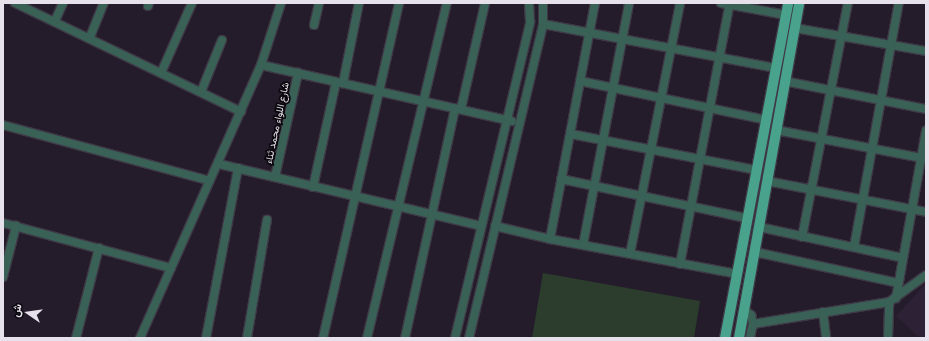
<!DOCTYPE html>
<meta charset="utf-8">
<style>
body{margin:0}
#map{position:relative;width:929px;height:341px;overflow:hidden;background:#241c2b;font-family:"PT Serif",Vazirmatn,serif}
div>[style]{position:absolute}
.built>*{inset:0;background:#2d2136}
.green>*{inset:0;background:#2c3d2d}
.roads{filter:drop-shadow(1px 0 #3f3846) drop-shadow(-1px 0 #3f3846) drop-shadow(0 1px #3f3846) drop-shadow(0 -1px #3f3846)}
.street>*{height:8px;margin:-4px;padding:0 4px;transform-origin:4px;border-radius:4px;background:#396156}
.primary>*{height:10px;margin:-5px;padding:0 5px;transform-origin:5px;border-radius:5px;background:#48a28c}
span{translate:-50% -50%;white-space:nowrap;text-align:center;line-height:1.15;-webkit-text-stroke:3.5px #0b080e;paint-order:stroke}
.street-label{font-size:10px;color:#e7e1eb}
.frame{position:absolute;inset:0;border:4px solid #e7e1eb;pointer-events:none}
.north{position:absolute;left:8px;top:293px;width:40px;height:40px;-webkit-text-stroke:3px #0b080e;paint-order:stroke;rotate:283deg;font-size:11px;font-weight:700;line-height:16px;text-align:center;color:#e7e1eb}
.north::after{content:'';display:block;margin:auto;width:14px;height:18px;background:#e7e1eb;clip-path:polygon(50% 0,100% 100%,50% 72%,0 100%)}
</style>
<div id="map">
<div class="built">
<div style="clip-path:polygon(926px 283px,926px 338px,920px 338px,896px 316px)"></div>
</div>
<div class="green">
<div style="clip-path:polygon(543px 273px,700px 301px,694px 338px,532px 338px)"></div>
</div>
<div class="roads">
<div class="street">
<div style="left:15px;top:3px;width:251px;rotate:25.7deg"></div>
<div style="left:595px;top:3px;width:240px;rotate:100.8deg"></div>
<div style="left:550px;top:239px;width:190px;rotate:10.6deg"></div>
<div style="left:721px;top:3px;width:66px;rotate:10.5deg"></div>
<div style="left:148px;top:6px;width:3px;rotate:-72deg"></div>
<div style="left:55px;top:21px;width:20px;rotate:-66deg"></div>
<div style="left:543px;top:24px;width:236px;rotate:10.7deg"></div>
<div style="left:314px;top:25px;width:23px;rotate:-77deg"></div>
<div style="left:795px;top:28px;width:133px;rotate:10deg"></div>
<div style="left:90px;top:37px;width:37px;rotate:-68deg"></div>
<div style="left:261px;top:65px;width:257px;rotate:12.6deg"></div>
<div style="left:161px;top:73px;width:77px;rotate:-66.1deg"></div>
<div style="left:580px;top:81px;width:190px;rotate:11.8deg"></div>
<div style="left:784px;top:81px;width:145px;rotate:11.2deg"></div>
<div style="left:343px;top:83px;width:82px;rotate:-78.7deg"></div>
<div style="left:201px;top:92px;width:56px;rotate:-68deg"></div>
<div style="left:461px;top:109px;width:109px;rotate:-77.2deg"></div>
<div style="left:3px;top:125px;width:214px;rotate:15.1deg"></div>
<div style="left:776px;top:130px;width:153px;rotate:10.9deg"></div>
<div style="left:571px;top:134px;width:188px;rotate:11deg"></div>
<div style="left:219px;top:164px;width:269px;rotate:13.3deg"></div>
<div style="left:275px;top:177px;width:107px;rotate:-77.5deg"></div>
<div style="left:561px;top:179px;width:189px;rotate:11.9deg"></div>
<div style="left:767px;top:181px;width:162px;rotate:11deg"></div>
<div style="left:313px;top:187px;width:107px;rotate:-77.6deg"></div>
<div style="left:3px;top:223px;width:174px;rotate:15deg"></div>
<div style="left:495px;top:226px;width:57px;rotate:13.3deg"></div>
<div style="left:759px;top:227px;width:147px;rotate:12.1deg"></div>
<div style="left:802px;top:237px;width:238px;rotate:-78.9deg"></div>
<div style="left:583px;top:245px;width:246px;rotate:-79.2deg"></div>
<div style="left:854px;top:247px;width:248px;rotate:-79.6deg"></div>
<div style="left:755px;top:252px;width:146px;rotate:12.2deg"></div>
<div style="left:630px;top:254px;width:256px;rotate:-78.7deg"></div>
<div style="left:680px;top:264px;width:266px;rotate:-79.2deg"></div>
<div style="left:3px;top:277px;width:53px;rotate:-75.7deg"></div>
<div style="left:896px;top:298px;width:170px;rotate:-79.8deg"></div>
<div style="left:744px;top:310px;width:9px;rotate:36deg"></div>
<div style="left:751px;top:315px;width:9px;rotate:77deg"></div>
<div style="left:753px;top:324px;width:138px;rotate:-9.2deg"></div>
<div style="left:889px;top:302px;width:46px;rotate:-36.1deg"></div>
<div style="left:823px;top:312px;width:26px;rotate:83deg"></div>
<div style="left:76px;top:338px;width:93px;rotate:-75.7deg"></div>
<div style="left:140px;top:338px;width:299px;rotate:-66.1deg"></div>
<div style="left:261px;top:65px;width:65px;rotate:-72.1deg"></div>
<div style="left:206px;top:338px;width:173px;rotate:-79.3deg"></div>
<div style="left:247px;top:338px;width:120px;rotate:-80.4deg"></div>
<div style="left:323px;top:338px;width:344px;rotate:-77.2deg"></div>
<div style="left:367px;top:338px;width:344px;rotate:-76.6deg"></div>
<div style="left:405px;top:338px;width:235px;rotate:-77.7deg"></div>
<div style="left:455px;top:338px;width:325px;rotate:-76.6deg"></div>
<div style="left:530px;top:22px;width:19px;rotate:-93deg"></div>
<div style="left:469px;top:338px;width:323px;rotate:-76.7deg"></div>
<div style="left:543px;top:24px;width:21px;rotate:-90deg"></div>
<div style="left:750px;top:338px;width:14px;rotate:-78deg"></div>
<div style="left:888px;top:338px;width:36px;rotate:-88deg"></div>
</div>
<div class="primary">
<div style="left:725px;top:338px;width:341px;rotate:-79.3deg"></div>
<div style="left:739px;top:338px;width:340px;rotate:-79.8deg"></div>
</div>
</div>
<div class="street-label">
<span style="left:277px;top:123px;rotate:-78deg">شارع اللواء محمد ثناء</span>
</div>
<div class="frame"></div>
<div class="north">ش</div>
</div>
